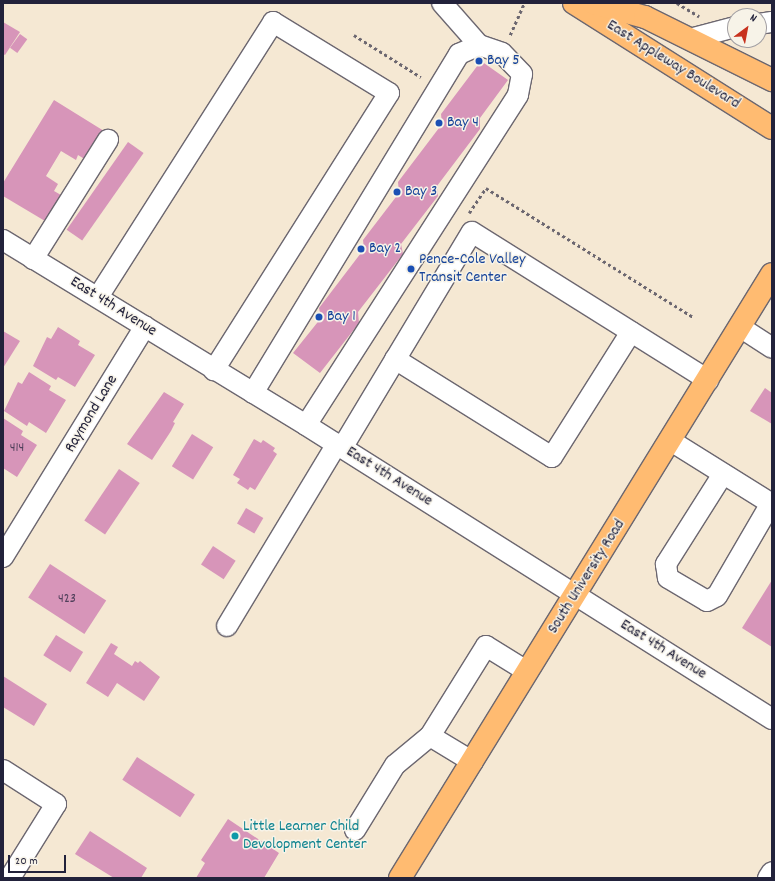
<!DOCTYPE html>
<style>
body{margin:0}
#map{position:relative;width:775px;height:881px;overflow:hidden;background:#f5e8d3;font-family:Dekko,sans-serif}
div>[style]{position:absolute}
.building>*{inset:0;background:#d795b9;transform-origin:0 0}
.path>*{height:2.5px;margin-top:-1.25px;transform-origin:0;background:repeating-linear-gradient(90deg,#6c6770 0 3px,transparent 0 6px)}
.roads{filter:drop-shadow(1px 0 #6c6770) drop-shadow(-1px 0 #6c6770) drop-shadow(0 1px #6c6770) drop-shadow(0 -1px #6c6770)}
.minor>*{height:20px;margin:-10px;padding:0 10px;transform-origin:10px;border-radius:10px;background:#fff}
.major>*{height:22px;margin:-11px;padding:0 11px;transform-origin:11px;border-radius:11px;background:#ffbb71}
.dots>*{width:11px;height:11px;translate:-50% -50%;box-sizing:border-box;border:2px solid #f7f3e8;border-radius:50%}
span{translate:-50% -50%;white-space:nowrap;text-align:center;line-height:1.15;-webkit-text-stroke:3px #f7f3e8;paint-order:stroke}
.number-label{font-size:14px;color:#4f3f5a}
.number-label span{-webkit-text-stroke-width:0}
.transit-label{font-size:16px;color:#164399}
.left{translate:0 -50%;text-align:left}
.street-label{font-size:16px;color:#22223b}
.culture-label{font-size:16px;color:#0d838f}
.frame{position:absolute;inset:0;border:4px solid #22223b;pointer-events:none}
.north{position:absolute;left:727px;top:8px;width:40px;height:40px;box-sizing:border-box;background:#f7f3e8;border:1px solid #a29fa3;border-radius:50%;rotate:32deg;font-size:11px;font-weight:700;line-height:16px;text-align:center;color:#22223b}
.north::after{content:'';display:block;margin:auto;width:14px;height:18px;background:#c8321e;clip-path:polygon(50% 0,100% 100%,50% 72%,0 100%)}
.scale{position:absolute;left:8px;top:855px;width:58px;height:18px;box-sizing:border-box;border:2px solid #22223b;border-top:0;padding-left:5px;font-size:12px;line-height:14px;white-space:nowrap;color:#22223b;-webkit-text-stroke:3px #f7f3e8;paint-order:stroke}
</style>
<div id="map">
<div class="building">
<div style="clip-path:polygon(3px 22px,20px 32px,5px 55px,3px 54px)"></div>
<div style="left:20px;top:34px;width:9px;height:17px;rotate:36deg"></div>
<div style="clip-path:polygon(481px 61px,508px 80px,480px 118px,480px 129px,437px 186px,438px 196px,401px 244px,403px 254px,358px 312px,359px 323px,320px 373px,293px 353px,321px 318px,319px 308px,364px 249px,363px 240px,399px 193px,398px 182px,442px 124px,441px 114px)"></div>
<div style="clip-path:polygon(54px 100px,104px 131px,86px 160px,78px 155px,76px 160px,61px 151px,46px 176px,58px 184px,54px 191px,61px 195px,45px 221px,3px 196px,3px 183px)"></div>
<div style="left:128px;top:142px;width:19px;height:107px;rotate:35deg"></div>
<div style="clip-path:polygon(58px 327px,80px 341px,78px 345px,95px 355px,75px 387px,58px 377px,56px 380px,33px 366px,47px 337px,51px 339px)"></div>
<div style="clip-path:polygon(3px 331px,20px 341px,3px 368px)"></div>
<div style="clip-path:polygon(29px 372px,51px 386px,49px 390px,66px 400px,46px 433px,29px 422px,27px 426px,4px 411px,18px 382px,22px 384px)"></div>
<div style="clip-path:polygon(765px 388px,772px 393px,772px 424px,750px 411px)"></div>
<div style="clip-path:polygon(164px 392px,184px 404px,173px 422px,175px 423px,171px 431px,152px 460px,127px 444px)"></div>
<div style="clip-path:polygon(3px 418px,23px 431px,21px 435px,37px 445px,17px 477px,3px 468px)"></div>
<div style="left:192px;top:434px;width:25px;height:38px;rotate:32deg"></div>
<div style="clip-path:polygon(254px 439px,261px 443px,263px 440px,275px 448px,273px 451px,277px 454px,255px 490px,250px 487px,248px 490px,237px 483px,240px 479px,233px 475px)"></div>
<div style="left:119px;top:469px;width:25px;height:62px;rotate:34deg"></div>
<div style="left:246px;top:508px;width:20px;height:18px;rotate:30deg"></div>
<div style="left:213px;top:546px;width:27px;height:22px;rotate:33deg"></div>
<div style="left:50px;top:564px;width:67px;height:40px;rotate:33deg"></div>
<div style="clip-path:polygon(772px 580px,772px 647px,742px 628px)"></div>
<div style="left:56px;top:635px;width:32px;height:24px;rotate:32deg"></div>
<div style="clip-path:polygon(111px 643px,118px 647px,114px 654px,132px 666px,135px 661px,138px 663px,140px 661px,160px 677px,144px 701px,117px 683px,108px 697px,86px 683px)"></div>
<div style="clip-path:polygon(3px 676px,47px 704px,34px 726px,3px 707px)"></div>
<div style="left:137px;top:757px;width:69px;height:27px;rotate:33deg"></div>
<div style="clip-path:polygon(228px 819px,279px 853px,264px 878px,196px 878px,205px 863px,201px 860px)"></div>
<div style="clip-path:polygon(90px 831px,147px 868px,141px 878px,114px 878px,75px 854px)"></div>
</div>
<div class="path">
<div style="left:677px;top:3px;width:26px;rotate:31deg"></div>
<div style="left:354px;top:35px;width:79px;rotate:32.1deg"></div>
<div style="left:510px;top:35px;width:35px;rotate:-66deg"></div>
<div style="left:469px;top:213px;width:30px;rotate:-56deg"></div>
<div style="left:486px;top:188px;width:244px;rotate:31.9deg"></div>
</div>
<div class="roads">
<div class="minor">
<div style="left:442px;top:3px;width:56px;rotate:48.6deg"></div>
<div style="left:759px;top:24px;width:13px;rotate:-9deg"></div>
<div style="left:690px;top:39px;width:47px;rotate:-14.9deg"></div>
<div style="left:3px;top:240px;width:355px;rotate:31.4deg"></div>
<div style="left:306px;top:425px;width:551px;rotate:32.25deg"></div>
<div style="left:33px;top:259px;width:141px;rotate:-57.8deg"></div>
<div style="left:98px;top:297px;width:326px;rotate:-57.5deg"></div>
<div style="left:273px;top:22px;width:136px;rotate:31.5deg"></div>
<div style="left:389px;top:93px;width:328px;rotate:122.3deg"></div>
<div style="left:740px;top:327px;width:38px;rotate:33deg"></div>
<div style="left:395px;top:359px;width:185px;rotate:32deg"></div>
<div style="left:552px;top:457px;width:148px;rotate:-57.7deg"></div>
<div style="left:253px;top:393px;width:397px;rotate:-58.7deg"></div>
<div style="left:459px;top:54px;width:22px;rotate:-24deg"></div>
<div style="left:479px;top:45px;width:24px;rotate:19deg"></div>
<div style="left:502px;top:53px;width:29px;rotate:46deg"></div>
<div style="left:522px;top:74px;width:21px;rotate:101deg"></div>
<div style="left:518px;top:95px;width:392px;rotate:122.7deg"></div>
<div style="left:671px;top:441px;width:119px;rotate:32deg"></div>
<div style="left:342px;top:448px;width:252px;rotate:-59deg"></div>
<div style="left:472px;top:232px;width:279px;rotate:32.1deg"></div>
<div style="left:723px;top:474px;width:107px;rotate:122.3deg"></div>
<div style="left:666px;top:564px;width:14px;rotate:82deg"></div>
<div style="left:668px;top:578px;width:45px;rotate:30.5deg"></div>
<div style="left:707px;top:601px;width:11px;rotate:-27deg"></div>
<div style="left:717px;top:596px;width:105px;rotate:-59.8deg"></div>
<div style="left:3px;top:557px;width:271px;rotate:-58.4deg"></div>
<div style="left:227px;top:626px;width:213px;rotate:-58.9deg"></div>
<div style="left:430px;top:736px;width:50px;rotate:31.2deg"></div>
<div style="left:3px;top:770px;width:63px;rotate:32.7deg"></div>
<div style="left:56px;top:804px;width:87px;rotate:121.9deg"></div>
<div style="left:355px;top:830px;width:76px;rotate:-58.4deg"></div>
<div style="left:395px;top:765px;width:45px;rotate:-39.6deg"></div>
<div style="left:430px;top:736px;width:106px;rotate:-58.1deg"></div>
<div style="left:486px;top:646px;width:49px;rotate:31.8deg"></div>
<div style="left:768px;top:878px;width:7px;rotate:-56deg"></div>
</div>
<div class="major">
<div style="left:574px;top:3px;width:234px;rotate:32.3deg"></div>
<div style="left:593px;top:3px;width:54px;rotate:15.1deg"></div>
<div style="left:645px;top:17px;width:142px;rotate:26.4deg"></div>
<div style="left:400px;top:878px;width:709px;rotate:-58.37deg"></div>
</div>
</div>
<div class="dots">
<div style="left:479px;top:61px;background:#1a4fb4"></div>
<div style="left:439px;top:123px;background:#1a4fb4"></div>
<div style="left:397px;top:192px;background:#1a4fb4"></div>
<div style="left:361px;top:249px;background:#1a4fb4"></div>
<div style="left:411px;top:269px;background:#1a4fb4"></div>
<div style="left:319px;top:317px;background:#1a4fb4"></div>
<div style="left:235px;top:836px;background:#0f9aa8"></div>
</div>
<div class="number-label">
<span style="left:17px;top:448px">414</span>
<span style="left:67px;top:599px">423</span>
</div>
<div class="transit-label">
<span class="left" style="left:487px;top:61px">Bay 5</span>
<span class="left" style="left:447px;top:123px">Bay 4</span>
<span class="left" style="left:405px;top:192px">Bay 3</span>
<span class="left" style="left:369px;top:249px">Bay 2</span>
<span class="left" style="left:419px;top:269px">Pence-Cole Valley<br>Transit Center</span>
<span class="left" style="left:327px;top:317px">Bay 1</span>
</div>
<div class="street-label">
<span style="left:673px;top:65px;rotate:32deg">East Appleway Boulevard</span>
<span style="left:113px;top:307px;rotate:32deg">East 4th Avenue</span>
<span style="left:92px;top:414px;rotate:-59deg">Raymond Lane</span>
<span style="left:389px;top:477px;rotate:32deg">East 4th Avenue</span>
<span style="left:587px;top:577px;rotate:-58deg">South University Road</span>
<span style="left:663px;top:650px;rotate:32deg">East 4th Avenue</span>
</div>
<div class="culture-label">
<span class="left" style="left:243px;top:836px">Little Learner Child<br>Devolopment Center</span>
</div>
<div class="frame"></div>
<div class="north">N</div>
<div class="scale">20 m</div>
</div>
